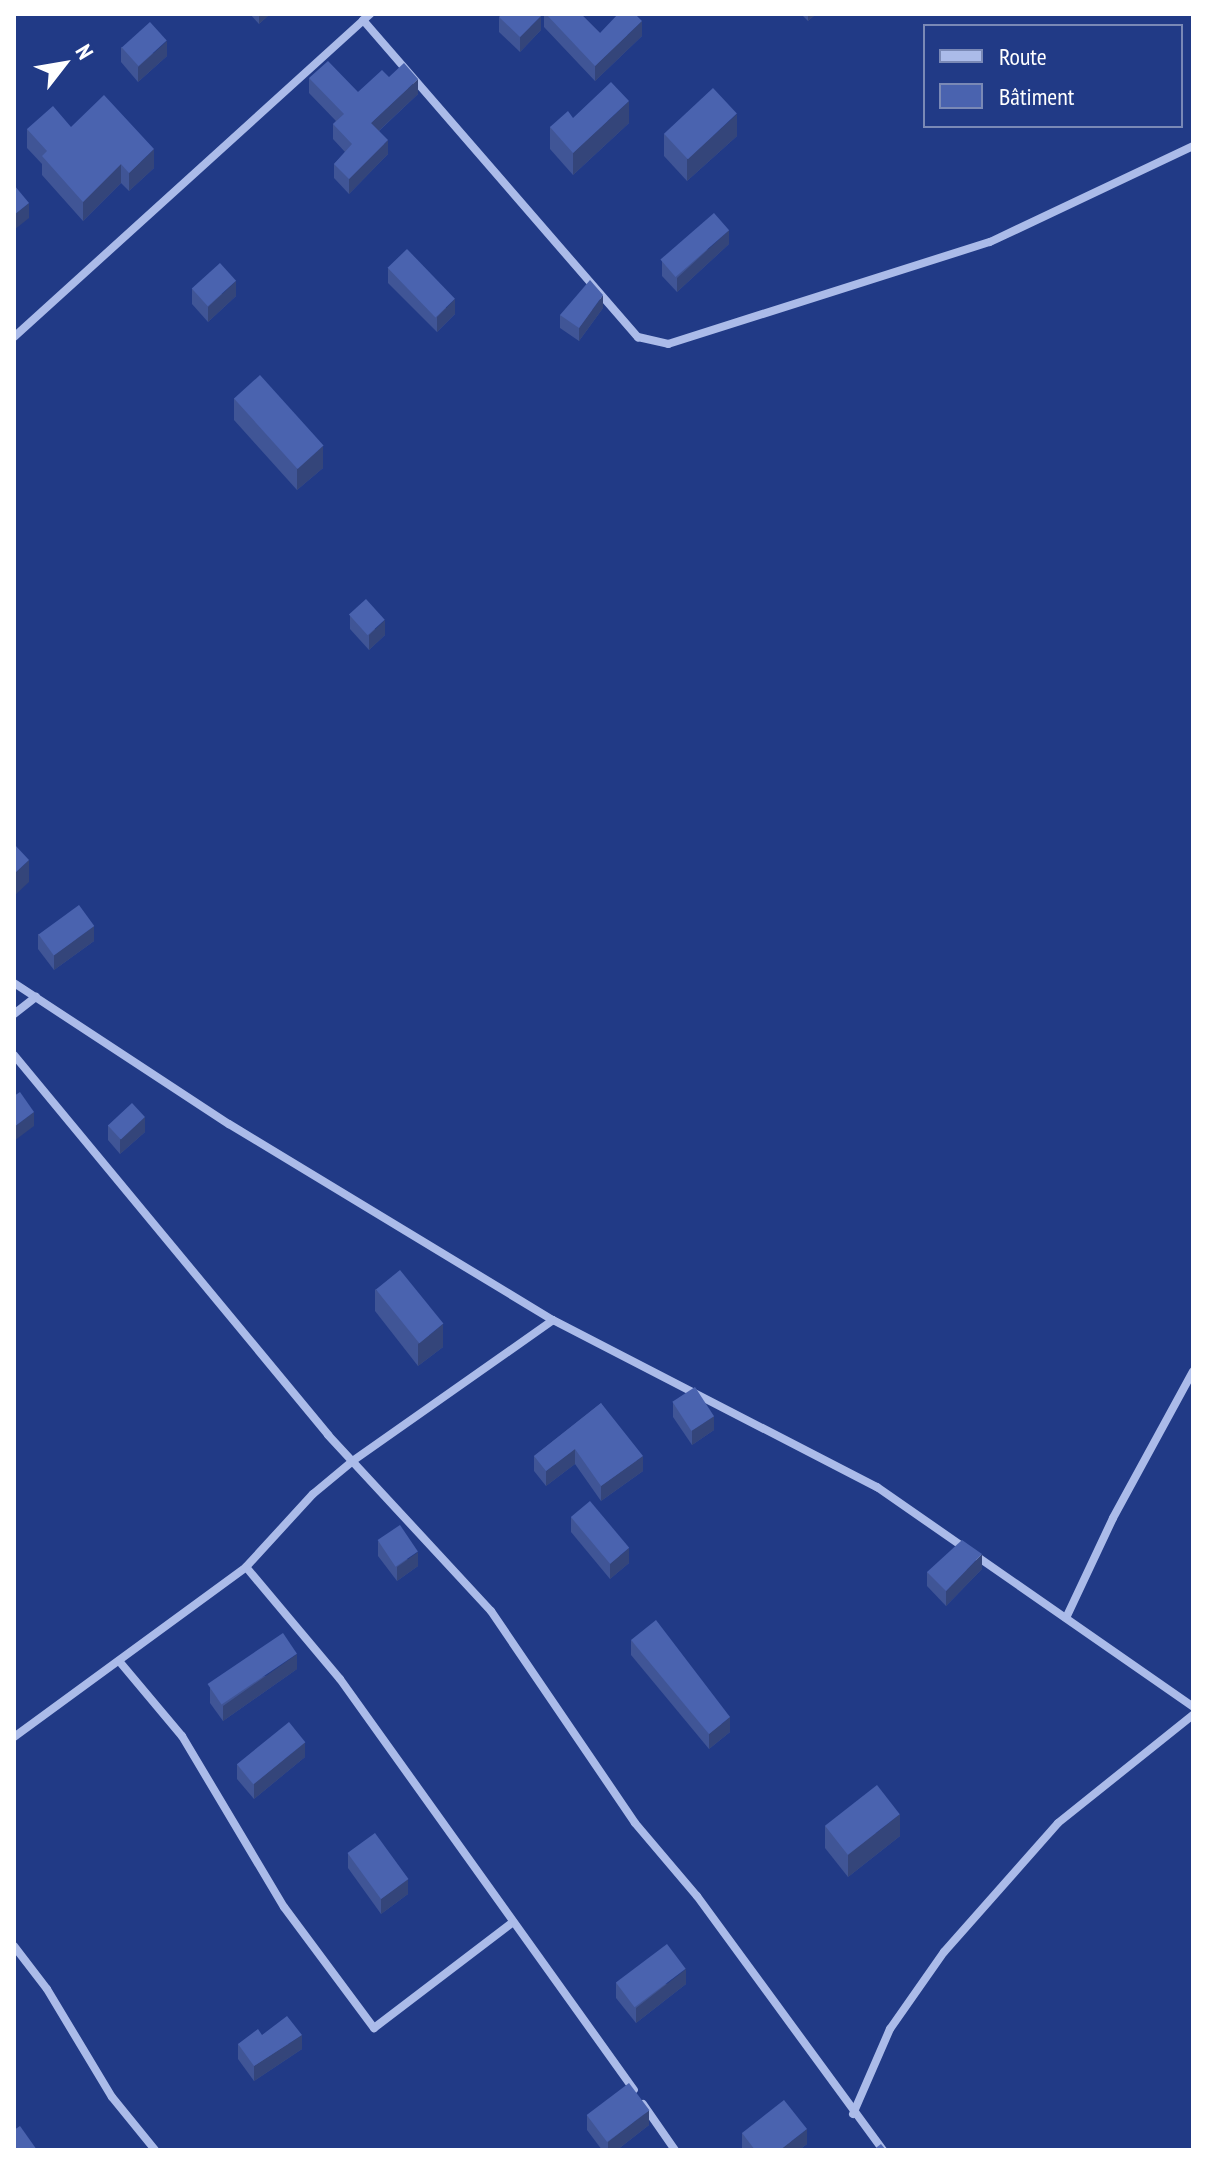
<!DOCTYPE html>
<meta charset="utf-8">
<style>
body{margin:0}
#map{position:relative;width:1207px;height:2164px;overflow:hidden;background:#213a86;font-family:"PT Sans Narrow",sans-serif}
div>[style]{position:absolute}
.minor>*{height:8px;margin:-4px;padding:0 4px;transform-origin:4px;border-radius:4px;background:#abbbe9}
.wall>*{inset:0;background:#405596}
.shaded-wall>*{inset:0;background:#34457a}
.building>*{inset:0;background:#4a63af;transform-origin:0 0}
span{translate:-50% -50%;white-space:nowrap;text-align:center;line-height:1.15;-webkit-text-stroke:6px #213a86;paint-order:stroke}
.frame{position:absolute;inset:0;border:16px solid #fff;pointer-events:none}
.legend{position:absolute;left:923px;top:24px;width:260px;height:104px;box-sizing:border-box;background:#213a86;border:2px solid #7a89b6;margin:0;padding:10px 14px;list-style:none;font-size:24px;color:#fff}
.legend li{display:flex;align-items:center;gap:16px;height:40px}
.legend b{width:40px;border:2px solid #7a89b6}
.north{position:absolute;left:24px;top:24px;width:80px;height:80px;-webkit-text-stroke:6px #213a86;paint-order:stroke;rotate:59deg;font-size:22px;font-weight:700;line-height:32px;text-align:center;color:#fff}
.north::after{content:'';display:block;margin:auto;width:28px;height:36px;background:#fff;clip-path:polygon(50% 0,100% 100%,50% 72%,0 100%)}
</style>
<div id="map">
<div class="minor">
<div style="left:363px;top:20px;width:420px;rotate:49.1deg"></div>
<div style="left:638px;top:337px;width:31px;rotate:13deg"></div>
<div style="left:668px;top:344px;width:338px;rotate:-17.6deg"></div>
<div style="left:990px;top:242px;width:225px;rotate:-25.3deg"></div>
<div style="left:14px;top:337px;width:481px;rotate:-42.2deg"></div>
<div style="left:14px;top:983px;width:257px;rotate:33.3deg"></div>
<div style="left:229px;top:1124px;width:379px;rotate:31.2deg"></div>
<div style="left:553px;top:1320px;width:365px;rotate:27.3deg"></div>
<div style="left:877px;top:1487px;width:385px;rotate:34.8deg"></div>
<div style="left:14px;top:1014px;width:28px;rotate:-38deg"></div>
<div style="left:14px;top:1055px;width:493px;rotate:50.4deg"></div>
<div style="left:328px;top:1435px;width:240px;rotate:47.2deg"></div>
<div style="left:491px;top:1611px;width:256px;rotate:55.8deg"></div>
<div style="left:635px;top:1823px;width:96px;rotate:49.7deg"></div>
<div style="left:697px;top:1896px;width:315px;rotate:53.8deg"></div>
<div style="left:246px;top:1567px;width:146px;rotate:50deg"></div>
<div style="left:340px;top:1679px;width:505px;rotate:54.42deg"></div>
<div style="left:1066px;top:1618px;width:110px;rotate:-64.8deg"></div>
<div style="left:1113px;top:1518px;width:167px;rotate:-61.4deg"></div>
<div style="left:119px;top:1661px;width:98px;rotate:50deg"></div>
<div style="left:182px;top:1736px;width:199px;rotate:59.2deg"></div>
<div style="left:284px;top:1907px;width:151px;rotate:53.4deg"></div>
<div style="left:374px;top:2028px;width:175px;rotate:-37.3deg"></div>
<div style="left:14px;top:1737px;width:288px;rotate:-36.2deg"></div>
<div style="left:246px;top:1567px;width:99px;rotate:-47.5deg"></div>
<div style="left:313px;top:1494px;width:53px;rotate:-39.7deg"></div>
<div style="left:354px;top:1460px;width:243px;rotate:-35.1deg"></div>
<div style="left:14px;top:1946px;width:54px;rotate:52.5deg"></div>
<div style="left:47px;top:1989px;width:126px;rotate:59deg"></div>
<div style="left:112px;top:2097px;width:68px;rotate:50.9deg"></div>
<div style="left:643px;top:2104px;width:56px;rotate:55.2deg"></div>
<div style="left:853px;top:2114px;width:93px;rotate:-66.5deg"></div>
<div style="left:890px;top:2029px;width:94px;rotate:-55deg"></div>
<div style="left:944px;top:1952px;width:172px;rotate:-48.5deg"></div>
<div style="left:1058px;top:1823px;width:173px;rotate:-38.7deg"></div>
</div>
<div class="wall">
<div style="clip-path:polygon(250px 14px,270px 14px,259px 24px)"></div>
<div style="clip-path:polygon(544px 14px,581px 14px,600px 33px,642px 36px,595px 81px,544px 27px)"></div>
<div style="clip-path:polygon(801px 14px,816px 14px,808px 21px)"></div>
<div style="clip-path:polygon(499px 17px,541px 30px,520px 52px,499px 32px)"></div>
<div style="clip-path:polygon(121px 47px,167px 56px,138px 82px,121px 62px)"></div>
<div style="clip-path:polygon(389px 77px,418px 94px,379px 131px,388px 154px,349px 194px,334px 178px,334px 164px,345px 152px,333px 139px,333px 124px,336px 121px,309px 93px,309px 78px,358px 92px)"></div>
<div style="clip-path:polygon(573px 118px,629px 123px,573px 175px,550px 149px,550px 127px)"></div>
<div style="clip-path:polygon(71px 127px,154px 168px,129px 191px,121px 183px,83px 221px,42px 175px,42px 164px,27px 148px,27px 129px)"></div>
<div style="clip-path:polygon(664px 134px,737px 136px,687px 181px,664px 156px)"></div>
<div style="clip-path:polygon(729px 244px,677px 292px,662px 276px,662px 261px)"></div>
<div style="clip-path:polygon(388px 268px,455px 314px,437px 332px,388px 283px)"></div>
<div style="clip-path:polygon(192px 289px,236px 296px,208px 322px,192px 304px)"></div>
<div style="clip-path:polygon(603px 308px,579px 341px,560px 328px,560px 315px)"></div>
<div style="clip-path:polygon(234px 398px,323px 468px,297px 490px,234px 420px)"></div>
<div style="clip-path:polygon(350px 615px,385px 635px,369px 650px,350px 629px)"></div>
<div style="clip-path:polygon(38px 934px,94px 941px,54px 970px,38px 949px)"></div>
<div style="clip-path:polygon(108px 1125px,145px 1132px,120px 1154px,108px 1140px)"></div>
<div style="clip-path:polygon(375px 1289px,443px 1347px,418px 1366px,375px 1311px)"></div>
<div style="clip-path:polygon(673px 1402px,714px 1430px,692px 1445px,673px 1417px)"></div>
<div style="clip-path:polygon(601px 1403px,643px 1471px,601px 1501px,575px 1464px,546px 1486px,534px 1471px,534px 1456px)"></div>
<div style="clip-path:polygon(571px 1517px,629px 1563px,610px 1579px,571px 1532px)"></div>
<div style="clip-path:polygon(378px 1541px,418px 1566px,397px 1581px,378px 1556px)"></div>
<div style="clip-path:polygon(982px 1569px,946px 1606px,927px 1586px,927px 1572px)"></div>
<div style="clip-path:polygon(631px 1640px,730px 1732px,709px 1749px,631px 1655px)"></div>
<div style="clip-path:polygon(297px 1669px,223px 1721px,210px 1703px,210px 1688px)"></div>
<div style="clip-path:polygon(305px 1757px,254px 1799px,237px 1779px,237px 1764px)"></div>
<div style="clip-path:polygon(825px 1826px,900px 1836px,848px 1877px,825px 1848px)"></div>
<div style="clip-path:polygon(348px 1853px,408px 1894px,381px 1914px,348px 1868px)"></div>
<div style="clip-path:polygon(616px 1983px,686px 1984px,636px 2023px,616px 1998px)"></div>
<div style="clip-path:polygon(262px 2035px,302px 2049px,254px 2081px,238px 2059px,238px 2044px)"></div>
<div style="clip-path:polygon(587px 2115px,649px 2125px,617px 2150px,602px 2150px,587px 2130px)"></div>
<div style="clip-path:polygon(742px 2133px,807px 2144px,799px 2150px,743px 2150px,742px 2148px)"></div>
</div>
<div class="shaded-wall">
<div style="clip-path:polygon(259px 14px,270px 14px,259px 24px)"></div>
<div style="clip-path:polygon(808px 14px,816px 14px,808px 21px)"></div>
<div style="clip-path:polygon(541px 16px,541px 30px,520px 52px,520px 37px)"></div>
<div style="clip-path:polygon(642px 21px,642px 36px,595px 81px,595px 66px)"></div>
<div style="clip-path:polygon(167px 41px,167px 56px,138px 82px,138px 67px)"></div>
<div style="clip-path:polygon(418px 79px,418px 94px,371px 138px,371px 123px)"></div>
<div style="clip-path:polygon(629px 101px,629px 123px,573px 175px,573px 153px)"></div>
<div style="clip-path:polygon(737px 114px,737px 136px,687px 181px,687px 159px)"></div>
<div style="clip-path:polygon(388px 140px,388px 154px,349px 194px,349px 179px)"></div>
<div style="clip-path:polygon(154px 149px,154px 168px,129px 191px,129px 173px)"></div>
<div style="clip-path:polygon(121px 164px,121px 183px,83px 221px,83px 202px)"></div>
<div style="clip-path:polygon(29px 203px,29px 218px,14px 230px,14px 215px)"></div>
<div style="clip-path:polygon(729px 230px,729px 244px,677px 292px,677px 278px)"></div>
<div style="clip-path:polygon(236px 281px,236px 296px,208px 322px,208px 307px)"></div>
<div style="clip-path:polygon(603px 295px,603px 308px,579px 341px,579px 328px)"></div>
<div style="clip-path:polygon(455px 299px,455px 314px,437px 332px,437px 317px)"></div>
<div style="clip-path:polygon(323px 446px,323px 468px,297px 490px,297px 468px)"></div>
<div style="clip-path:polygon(385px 620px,385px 635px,369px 650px,369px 635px)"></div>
<div style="clip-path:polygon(29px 860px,29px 882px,14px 896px,14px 874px)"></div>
<div style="clip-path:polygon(94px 926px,94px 941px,54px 970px,54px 955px)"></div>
<div style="clip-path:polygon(34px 1112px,34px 1126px,14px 1141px,14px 1127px)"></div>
<div style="clip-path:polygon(145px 1117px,145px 1132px,120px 1154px,120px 1139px)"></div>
<div style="clip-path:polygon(443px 1324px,443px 1347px,418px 1366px,418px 1344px)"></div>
<div style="clip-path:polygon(714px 1416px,714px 1430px,692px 1445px,692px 1430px)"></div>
<div style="clip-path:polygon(575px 1449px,575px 1464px,546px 1486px,546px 1471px)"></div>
<div style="clip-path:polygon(643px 1456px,643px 1471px,601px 1501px,601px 1486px)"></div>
<div style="clip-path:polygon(629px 1548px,629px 1563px,610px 1579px,610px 1564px)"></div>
<div style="clip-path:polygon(418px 1552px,418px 1566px,397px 1581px,397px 1567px)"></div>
<div style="clip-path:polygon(982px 1554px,982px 1569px,946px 1606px,946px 1591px)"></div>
<div style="clip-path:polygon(297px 1654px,297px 1669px,223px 1721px,223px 1706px)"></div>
<div style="clip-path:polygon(730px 1717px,730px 1732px,709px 1749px,709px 1734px)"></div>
<div style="clip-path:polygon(305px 1742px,305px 1757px,254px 1799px,254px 1784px)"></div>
<div style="clip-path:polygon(900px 1814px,900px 1836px,848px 1877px,848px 1855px)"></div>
<div style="clip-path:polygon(408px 1879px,408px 1894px,381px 1914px,381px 1899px)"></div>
<div style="clip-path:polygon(686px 1969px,686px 1984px,636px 2023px,636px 2008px)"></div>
<div style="clip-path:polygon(302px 2035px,302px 2049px,254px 2081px,254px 2066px)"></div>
<div style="clip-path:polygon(649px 2110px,649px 2125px,617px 2150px,608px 2150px,608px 2142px)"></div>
<div style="clip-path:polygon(807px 2129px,807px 2144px,799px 2150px,780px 2150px)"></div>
</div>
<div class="building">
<div style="clip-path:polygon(502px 14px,539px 14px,541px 16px,520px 37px,499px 17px)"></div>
<div style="clip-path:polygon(546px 14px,581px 14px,600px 33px,618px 14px,635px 14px,642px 21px,595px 66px)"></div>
<div style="left:150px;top:22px;width:25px;height:38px;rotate:48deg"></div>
<div style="clip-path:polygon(328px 61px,358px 92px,382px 70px,389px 77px,404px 63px,418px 79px,371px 123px,388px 140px,349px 179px,334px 164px,352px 144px,333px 124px,344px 114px,309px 78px)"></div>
<div style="clip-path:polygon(611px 82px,629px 101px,573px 153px,550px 127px,568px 111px,573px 118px)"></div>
<div style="left:713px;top:88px;width:35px;height:67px;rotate:47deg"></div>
<div style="clip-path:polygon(104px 95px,154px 149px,129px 173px,121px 164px,83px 202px,42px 156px,47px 151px,27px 129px,53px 106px,71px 127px)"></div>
<div style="clip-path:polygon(14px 185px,29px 203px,14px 215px)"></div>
<div style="left:714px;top:213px;width:23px;height:71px;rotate:49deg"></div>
<div style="left:407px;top:249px;width:69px;height:27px;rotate:46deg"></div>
<div style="left:220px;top:263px;width:24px;height:38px;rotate:48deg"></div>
<div style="clip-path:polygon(590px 280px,603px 295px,579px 328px,560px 315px)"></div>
<div style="left:260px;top:375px;width:95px;height:35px;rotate:48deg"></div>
<div style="left:366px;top:599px;width:28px;height:23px;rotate:48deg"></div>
<div style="clip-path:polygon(14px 844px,29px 860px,14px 874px)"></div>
<div style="left:79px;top:905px;width:26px;height:50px;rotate:54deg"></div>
<div style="clip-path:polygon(20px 1092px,34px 1112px,14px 1127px,14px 1096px)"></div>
<div style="left:132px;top:1103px;width:19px;height:33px;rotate:47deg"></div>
<div style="left:400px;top:1270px;width:69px;height:31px;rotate:51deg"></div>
<div style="left:695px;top:1387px;width:35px;height:27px;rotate:57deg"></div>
<div style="clip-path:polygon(601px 1403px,643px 1456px,601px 1486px,575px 1449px,546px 1471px,534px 1456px)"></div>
<div style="left:590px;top:1501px;width:61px;height:25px;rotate:50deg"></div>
<div style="left:400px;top:1525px;width:32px;height:27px;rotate:56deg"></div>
<div style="clip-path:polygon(962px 1540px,982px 1554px,946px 1591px,927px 1572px)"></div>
<div style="clip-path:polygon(656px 1620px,730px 1717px,709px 1734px,631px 1640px)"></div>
<div style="left:283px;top:1633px;width:25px;height:91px;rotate:56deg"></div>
<div style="left:289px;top:1722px;width:26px;height:67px;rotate:51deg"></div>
<div style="left:877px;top:1785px;width:37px;height:66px;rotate:52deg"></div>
<div style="left:375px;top:1833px;width:57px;height:34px;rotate:54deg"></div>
<div style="left:667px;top:1944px;width:31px;height:64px;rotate:53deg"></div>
<div style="clip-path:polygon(287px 2016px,302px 2035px,254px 2066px,238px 2044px,258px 2029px,262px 2035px)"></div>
<div style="left:629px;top:2083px;width:34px;height:53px;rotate:53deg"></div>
<div style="clip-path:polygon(784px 2100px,807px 2129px,780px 2150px,755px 2150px,742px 2133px)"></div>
<div style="clip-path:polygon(20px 2126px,37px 2150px,14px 2150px,14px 2130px)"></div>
<div style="clip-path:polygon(881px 2144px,886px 2150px,873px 2150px)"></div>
</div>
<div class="frame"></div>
<ul class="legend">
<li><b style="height:10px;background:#abbbe9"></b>Route</li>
<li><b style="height:22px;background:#4a63af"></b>Bâtiment</li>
</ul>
<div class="north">N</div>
</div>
